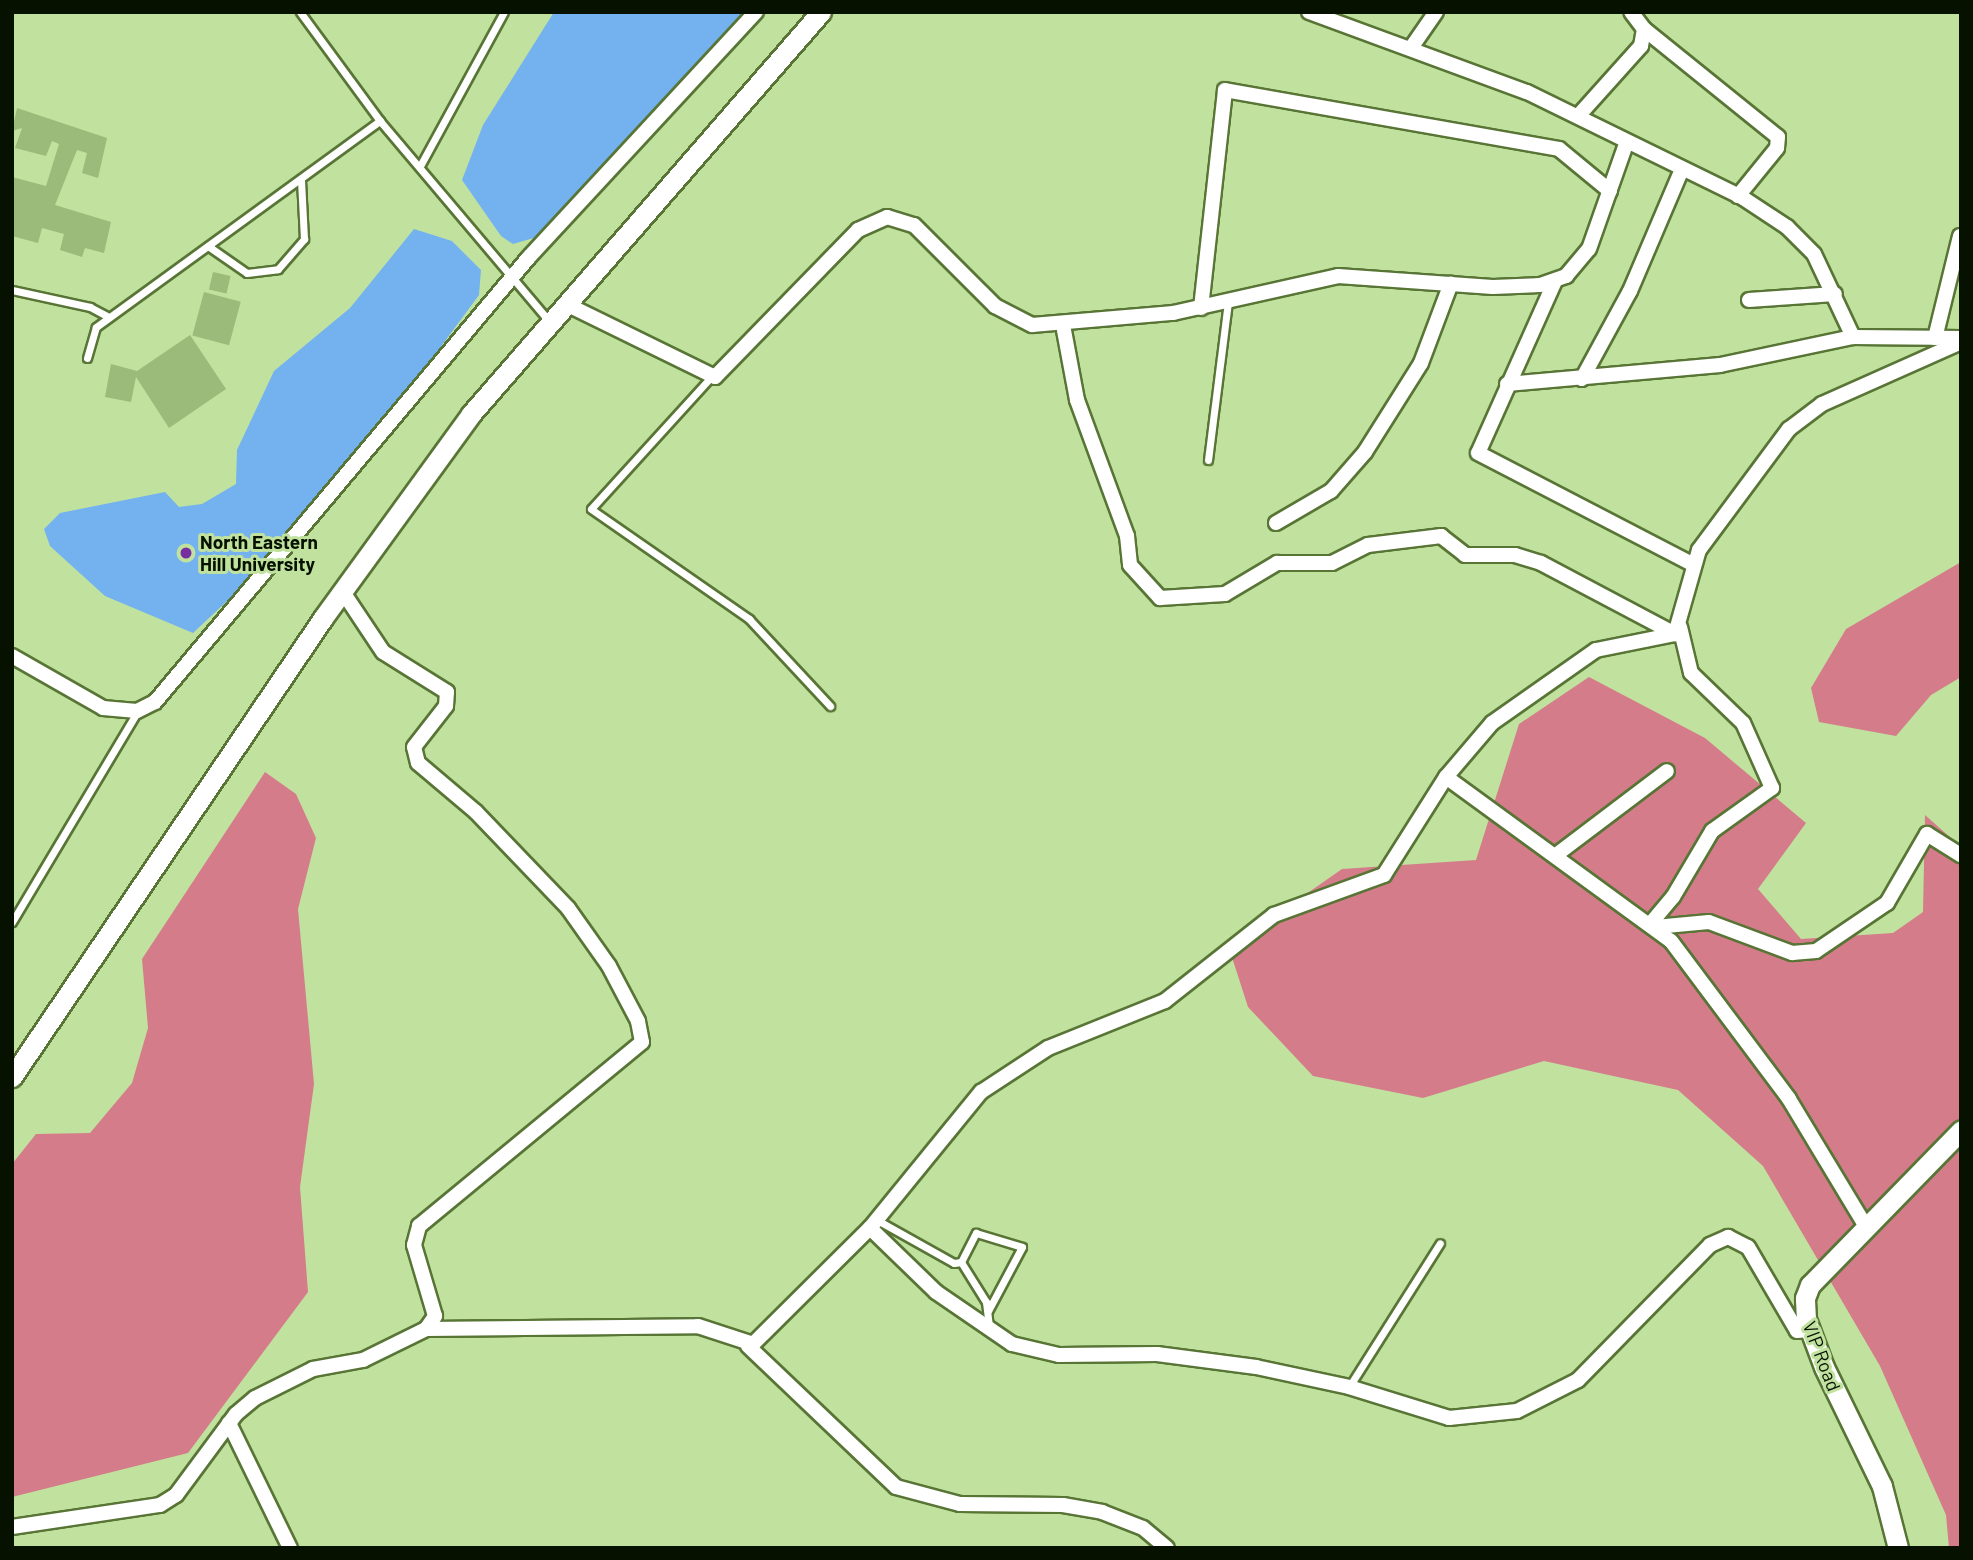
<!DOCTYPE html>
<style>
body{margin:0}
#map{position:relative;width:1973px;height:1560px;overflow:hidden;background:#c0e29e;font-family:Barlow,sans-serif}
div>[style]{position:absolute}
.forest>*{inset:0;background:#d47c8a}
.water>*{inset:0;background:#74b1ef}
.building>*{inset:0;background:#9abb79;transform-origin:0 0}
.roads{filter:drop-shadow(2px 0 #587536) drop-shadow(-2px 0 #587536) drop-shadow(0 2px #587536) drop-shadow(0 -2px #587536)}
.lane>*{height:7px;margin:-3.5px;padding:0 3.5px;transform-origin:3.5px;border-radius:3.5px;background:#fff}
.street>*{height:14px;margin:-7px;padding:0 7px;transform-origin:7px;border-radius:7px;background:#fff}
.secondary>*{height:19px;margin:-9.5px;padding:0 9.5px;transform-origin:9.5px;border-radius:9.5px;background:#fff}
.dots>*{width:19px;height:19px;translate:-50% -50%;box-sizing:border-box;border:4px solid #c0e29e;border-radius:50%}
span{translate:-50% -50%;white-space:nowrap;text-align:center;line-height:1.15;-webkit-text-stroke:6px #c0e29e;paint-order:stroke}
.poi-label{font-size:19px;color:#071100;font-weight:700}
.left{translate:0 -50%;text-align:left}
.street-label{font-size:19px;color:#071100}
.frame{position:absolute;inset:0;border:14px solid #071100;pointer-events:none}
</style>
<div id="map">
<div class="forest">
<div style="clip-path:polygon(1961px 562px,1961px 677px,1931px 695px,1896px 736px,1819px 722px,1811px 688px,1846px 629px)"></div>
<div style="clip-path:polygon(1589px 677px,1705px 738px,1806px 823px,1758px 889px,1801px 939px,1893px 933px,1923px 912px,1925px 815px,1961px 847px,1961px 1548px,1949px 1548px,1946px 1515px,1880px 1366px,1763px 1166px,1678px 1090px,1544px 1061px,1423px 1098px,1313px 1076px,1248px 1007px,1229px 948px,1342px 869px,1476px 860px,1519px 724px)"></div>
<div style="clip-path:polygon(265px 772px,296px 794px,316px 838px,298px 909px,314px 1084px,300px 1187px,308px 1292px,188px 1453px,12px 1497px,12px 1164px,36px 1134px,90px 1133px,132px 1083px,148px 1028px,142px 959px)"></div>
</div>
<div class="water">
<div style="clip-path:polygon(554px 12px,744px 12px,537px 237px,513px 244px,501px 236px,462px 180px,483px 125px)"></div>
<div style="clip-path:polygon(414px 229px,452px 241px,481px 270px,479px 295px,400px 402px,241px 588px,193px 633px,105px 596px,50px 546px,44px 529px,60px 513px,165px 492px,179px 507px,202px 504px,236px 484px,237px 450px,274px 371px,350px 308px)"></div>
</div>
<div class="building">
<div style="clip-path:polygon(17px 108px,107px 138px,98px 178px,82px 173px,87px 153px,77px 150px,55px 205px,111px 222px,104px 253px,85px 248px,82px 257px,60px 250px,64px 234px,42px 228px,38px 243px,12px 236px,12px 177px,46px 186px,59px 144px,52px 141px,46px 156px,15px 148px,22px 128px,12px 131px)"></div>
<div style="left:213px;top:272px;width:18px;height:18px;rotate:13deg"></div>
<div style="left:204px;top:292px;width:38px;height:45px;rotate:15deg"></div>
<div style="clip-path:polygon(190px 335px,226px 389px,169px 428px,136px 377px,131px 402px,105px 397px,111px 364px,137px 371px)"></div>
</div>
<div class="roads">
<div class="lane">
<div style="left:300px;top:12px;width:135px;rotate:53.7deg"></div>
<div style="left:380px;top:121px;width:263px;rotate:49.8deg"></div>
<div style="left:420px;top:166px;width:175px;rotate:-61.4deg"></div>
<div style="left:208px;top:246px;width:47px;rotate:34.7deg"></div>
<div style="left:247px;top:273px;width:31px;rotate:-7deg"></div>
<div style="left:278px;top:269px;width:40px;rotate:-49deg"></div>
<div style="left:304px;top:239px;width:60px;rotate:-92.9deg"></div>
<div style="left:12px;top:290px;width:80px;rotate:12.3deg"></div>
<div style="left:90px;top:307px;width:21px;rotate:28deg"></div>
<div style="left:87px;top:358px;width:32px;rotate:-74deg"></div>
<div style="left:96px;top:327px;width:351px;rotate:-36deg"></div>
<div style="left:711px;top:377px;width:178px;rotate:132.3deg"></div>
<div style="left:591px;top:509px;width:193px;rotate:34.8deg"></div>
<div style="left:749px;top:619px;width:119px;rotate:47deg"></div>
<div style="left:1208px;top:460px;width:159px;rotate:-82.8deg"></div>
<div style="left:12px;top:922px;width:244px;rotate:-59.2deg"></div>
<div style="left:877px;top:1220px;width:88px;rotate:29.2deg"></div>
<div style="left:954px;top:1263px;width:7px;rotate:-8deg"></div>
<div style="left:961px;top:1262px;width:33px;rotate:-63deg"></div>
<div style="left:976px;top:1233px;width:48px;rotate:16.9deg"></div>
<div style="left:1022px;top:1247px;width:72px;rotate:118deg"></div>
<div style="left:961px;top:1262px;width:47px;rotate:58deg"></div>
<div style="left:986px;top:1302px;width:25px;rotate:83deg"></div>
<div style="left:1349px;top:1387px;width:170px;rotate:-57.7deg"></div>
</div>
<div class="street">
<div style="left:1309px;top:12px;width:232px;rotate:20.2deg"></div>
<div style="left:1527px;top:92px;width:241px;rotate:26.1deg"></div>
<div style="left:1743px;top:198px;width:53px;rotate:33.4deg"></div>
<div style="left:1787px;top:227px;width:38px;rotate:45deg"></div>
<div style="left:1814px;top:254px;width:92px;rotate:64.8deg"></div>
<div style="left:1853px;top:337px;width:108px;rotate:0.5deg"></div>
<div style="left:1644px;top:29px;width:172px;rotate:38.9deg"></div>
<div style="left:1778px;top:137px;width:11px;rotate:95deg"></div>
<div style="left:1777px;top:148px;width:62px;rotate:129.1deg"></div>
<div style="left:1411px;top:48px;width:44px;rotate:-55.2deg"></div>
<div style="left:1579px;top:115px;width:93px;rotate:-48.1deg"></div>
<div style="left:1641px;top:46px;width:17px;rotate:-80deg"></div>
<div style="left:1644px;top:29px;width:21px;rotate:-127deg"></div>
<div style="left:1555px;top:281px;width:188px;rotate:114.1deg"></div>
<div style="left:1478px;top:453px;width:241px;rotate:27.4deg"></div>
<div style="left:1749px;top:300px;width:86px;rotate:-4deg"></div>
<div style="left:566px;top:304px;width:166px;rotate:26.1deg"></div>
<div style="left:715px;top:377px;width:205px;rotate:-45.8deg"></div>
<div style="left:858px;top:230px;width:32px;rotate:-24deg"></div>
<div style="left:887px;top:217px;width:28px;rotate:17deg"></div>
<div style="left:914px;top:225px;width:115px;rotate:45deg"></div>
<div style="left:995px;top:306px;width:42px;rotate:27.2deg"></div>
<div style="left:1032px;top:325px;width:142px;rotate:-4.9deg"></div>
<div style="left:1173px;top:313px;width:169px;rotate:-12.6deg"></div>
<div style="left:1338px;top:276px;width:155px;rotate:4.1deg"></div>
<div style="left:1493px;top:287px;width:47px;rotate:-2.4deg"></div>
<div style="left:1540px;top:285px;width:28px;rotate:-19deg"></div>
<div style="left:1566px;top:276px;width:35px;rotate:-50deg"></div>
<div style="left:1589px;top:249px;width:111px;rotate:-70.6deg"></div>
<div style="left:1201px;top:308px;width:219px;rotate:-83.7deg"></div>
<div style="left:1225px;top:90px;width:339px;rotate:10deg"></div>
<div style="left:1559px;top:149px;width:66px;rotate:39.5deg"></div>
<div style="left:1063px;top:325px;width:76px;rotate:79.4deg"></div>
<div style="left:1077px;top:400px;width:145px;rotate:69.8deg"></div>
<div style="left:1127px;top:536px;width:29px;rotate:84deg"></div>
<div style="left:1130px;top:565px;width:45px;rotate:47.7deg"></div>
<div style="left:1160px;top:598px;width:65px;rotate:-3.5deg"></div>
<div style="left:1225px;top:594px;width:61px;rotate:-30.8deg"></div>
<div style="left:1277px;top:563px;width:55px"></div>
<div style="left:1332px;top:563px;width:40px;rotate:-26.6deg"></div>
<div style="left:1368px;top:545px;width:74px;rotate:-7deg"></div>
<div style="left:1441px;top:536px;width:31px;rotate:38deg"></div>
<div style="left:1465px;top:555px;width:50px"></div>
<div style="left:1515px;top:555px;width:27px;rotate:17deg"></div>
<div style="left:1541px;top:563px;width:152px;rotate:27.9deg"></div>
<div style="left:1935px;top:338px;width:105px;rotate:-76.2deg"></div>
<div style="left:1582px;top:379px;width:100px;rotate:-61.4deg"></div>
<div style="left:1630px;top:291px;width:133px;rotate:-66.9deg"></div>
<div style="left:1507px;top:384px;width:214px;rotate:-5.1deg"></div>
<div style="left:1720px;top:365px;width:136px;rotate:-11.9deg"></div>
<div style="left:1276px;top:523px;width:64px;rotate:-30.2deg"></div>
<div style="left:1331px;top:491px;width:52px;rotate:-48.9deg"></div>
<div style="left:1365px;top:452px;width:105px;rotate:-57.8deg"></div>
<div style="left:1421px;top:363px;width:85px;rotate:-69.4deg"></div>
<div style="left:12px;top:656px;width:105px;rotate:29.7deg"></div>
<div style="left:103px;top:708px;width:34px;rotate:5deg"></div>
<div style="left:137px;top:711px;width:20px;rotate:-27deg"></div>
<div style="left:155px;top:702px;width:581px;rotate:-49.95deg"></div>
<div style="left:529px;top:257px;width:334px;rotate:-47.2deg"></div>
<div style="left:1446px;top:777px;width:278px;rotate:36.1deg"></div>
<div style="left:1671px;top:941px;width:197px;rotate:53.2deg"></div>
<div style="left:1789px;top:1099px;width:147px;rotate:58.9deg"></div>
<div style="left:1556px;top:855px;width:139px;rotate:-37.1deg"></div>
<div style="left:1651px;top:923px;width:34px;rotate:-50deg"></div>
<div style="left:1673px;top:897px;width:77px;rotate:-59.4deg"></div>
<div style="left:1712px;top:831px;width:74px;rotate:-35.6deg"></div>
<div style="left:1772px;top:788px;width:71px;rotate:-114deg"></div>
<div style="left:1743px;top:723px;width:72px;rotate:-136.1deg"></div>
<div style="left:1691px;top:673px;width:47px;rotate:-103.4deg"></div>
<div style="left:1655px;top:927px;width:54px;rotate:-5.3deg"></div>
<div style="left:1709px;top:922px;width:89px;rotate:20.5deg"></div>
<div style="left:1792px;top:953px;width:24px;rotate:-5deg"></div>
<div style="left:1816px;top:951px;width:86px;rotate:-34.1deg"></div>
<div style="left:1887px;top:903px;width:80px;rotate:-59.9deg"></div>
<div style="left:1927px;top:834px;width:40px;rotate:32deg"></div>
<div style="left:870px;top:1228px;width:92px;rotate:44.1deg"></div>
<div style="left:936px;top:1292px;width:92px;rotate:34.4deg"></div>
<div style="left:1012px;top:1344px;width:48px;rotate:13.2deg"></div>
<div style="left:1059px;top:1355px;width:98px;rotate:-0.6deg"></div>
<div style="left:1157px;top:1354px;width:100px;rotate:7.5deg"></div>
<div style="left:1256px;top:1367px;width:95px;rotate:12.1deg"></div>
<div style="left:1349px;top:1387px;width:105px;rotate:17.2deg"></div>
<div style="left:1449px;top:1418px;width:68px;rotate:-5.9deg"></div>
<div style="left:1517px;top:1411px;width:68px;rotate:-26.9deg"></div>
<div style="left:1578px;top:1380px;width:189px;rotate:-45.6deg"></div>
<div style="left:1710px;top:1245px;width:20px;rotate:-24deg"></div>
<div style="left:1728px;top:1237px;width:22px;rotate:27deg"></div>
<div style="left:1748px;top:1247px;width:97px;rotate:59.7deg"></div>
<div style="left:1797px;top:1331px;width:13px;rotate:-4deg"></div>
<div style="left:426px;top:1329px;width:272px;rotate:-0.6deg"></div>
<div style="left:698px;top:1326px;width:58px;rotate:18.1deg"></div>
<div style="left:753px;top:1344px;width:165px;rotate:-44.8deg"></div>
<div style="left:870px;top:1228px;width:176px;rotate:-50.8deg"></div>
<div style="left:981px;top:1092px;width:80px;rotate:-33.3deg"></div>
<div style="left:1048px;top:1048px;width:126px;rotate:-21.9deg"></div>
<div style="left:1165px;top:1001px;width:139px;rotate:-38.3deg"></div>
<div style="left:1274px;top:915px;width:117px;rotate:-20deg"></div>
<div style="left:1384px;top:875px;width:116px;rotate:-57.7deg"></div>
<div style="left:1446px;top:777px;width:71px;rotate:-49.6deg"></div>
<div style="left:1492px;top:723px;width:127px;rotate:-35.1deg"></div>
<div style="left:1596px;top:650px;width:81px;rotate:-11.4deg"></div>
<div style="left:1675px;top:634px;width:87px;rotate:-74.1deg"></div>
<div style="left:1699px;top:550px;width:151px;rotate:-53.4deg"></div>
<div style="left:1789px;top:429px;width:41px;rotate:-37.1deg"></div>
<div style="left:1822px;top:404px;width:152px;rotate:-24deg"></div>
<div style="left:748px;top:1346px;width:204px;rotate:43.6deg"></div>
<div style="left:896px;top:1487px;width:66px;rotate:14.9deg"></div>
<div style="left:960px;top:1504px;width:103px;rotate:0.6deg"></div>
<div style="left:1063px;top:1505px;width:40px;rotate:10deg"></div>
<div style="left:1102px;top:1512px;width:44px;rotate:21.3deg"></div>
<div style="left:1143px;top:1528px;width:31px;rotate:40deg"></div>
<div style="left:229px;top:1423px;width:139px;rotate:64deg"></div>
<div style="left:12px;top:1527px;width:150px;rotate:-8.5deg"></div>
<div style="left:160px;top:1505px;width:19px;rotate:-32deg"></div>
<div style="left:176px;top:1495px;width:101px;rotate:-53.5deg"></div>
<div style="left:236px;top:1414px;width:25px;rotate:-40deg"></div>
<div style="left:255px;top:1398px;width:65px;rotate:-26.6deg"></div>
<div style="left:313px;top:1369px;width:51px;rotate:-10.2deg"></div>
<div style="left:363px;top:1360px;width:70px;rotate:-26.2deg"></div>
<div style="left:426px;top:1329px;width:16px;rotate:-55deg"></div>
<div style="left:435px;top:1316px;width:74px;rotate:-106.5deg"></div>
<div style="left:414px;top:1245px;width:20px;rotate:-75deg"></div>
<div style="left:419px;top:1226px;width:289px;rotate:-39.5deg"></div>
<div style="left:642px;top:1042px;width:21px;rotate:-101deg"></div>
<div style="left:638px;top:1021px;width:62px;rotate:-117.8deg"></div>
<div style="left:609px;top:966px;width:71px;rotate:-125.3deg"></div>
<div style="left:568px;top:908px;width:133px;rotate:-133.8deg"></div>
<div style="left:476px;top:812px;width:76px;rotate:-139.8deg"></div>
<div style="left:418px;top:763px;width:16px;rotate:-104deg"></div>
<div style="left:414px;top:747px;width:52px;rotate:-52deg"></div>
<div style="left:446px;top:706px;width:14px;rotate:-86deg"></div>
<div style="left:447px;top:692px;width:75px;rotate:-148deg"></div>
<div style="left:383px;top:652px;width:72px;rotate:-123.7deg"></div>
</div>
<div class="secondary">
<div style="left:12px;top:1077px;width:554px;rotate:-55.88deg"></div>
<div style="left:323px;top:618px;width:252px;rotate:-54deg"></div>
<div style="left:471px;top:414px;width:533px;rotate:-48.96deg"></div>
<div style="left:1898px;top:1548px;width:64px;rotate:-104.5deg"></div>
<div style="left:1882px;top:1486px;width:132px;rotate:-116deg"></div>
<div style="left:1824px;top:1367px;width:51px;rotate:-110.6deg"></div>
<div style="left:1806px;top:1319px;width:21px;rotate:-93deg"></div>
<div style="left:1805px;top:1298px;width:14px;rotate:-69deg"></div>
<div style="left:1810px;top:1285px;width:216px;rotate:-45.7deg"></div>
</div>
</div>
<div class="dots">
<div style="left:186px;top:553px;background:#772ea1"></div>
</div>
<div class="poi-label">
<span class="left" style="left:200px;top:553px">North Eastern<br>Hill University</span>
</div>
<div class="street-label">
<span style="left:1822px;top:1356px;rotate:69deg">VIP Road</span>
</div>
<div class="frame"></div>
</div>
